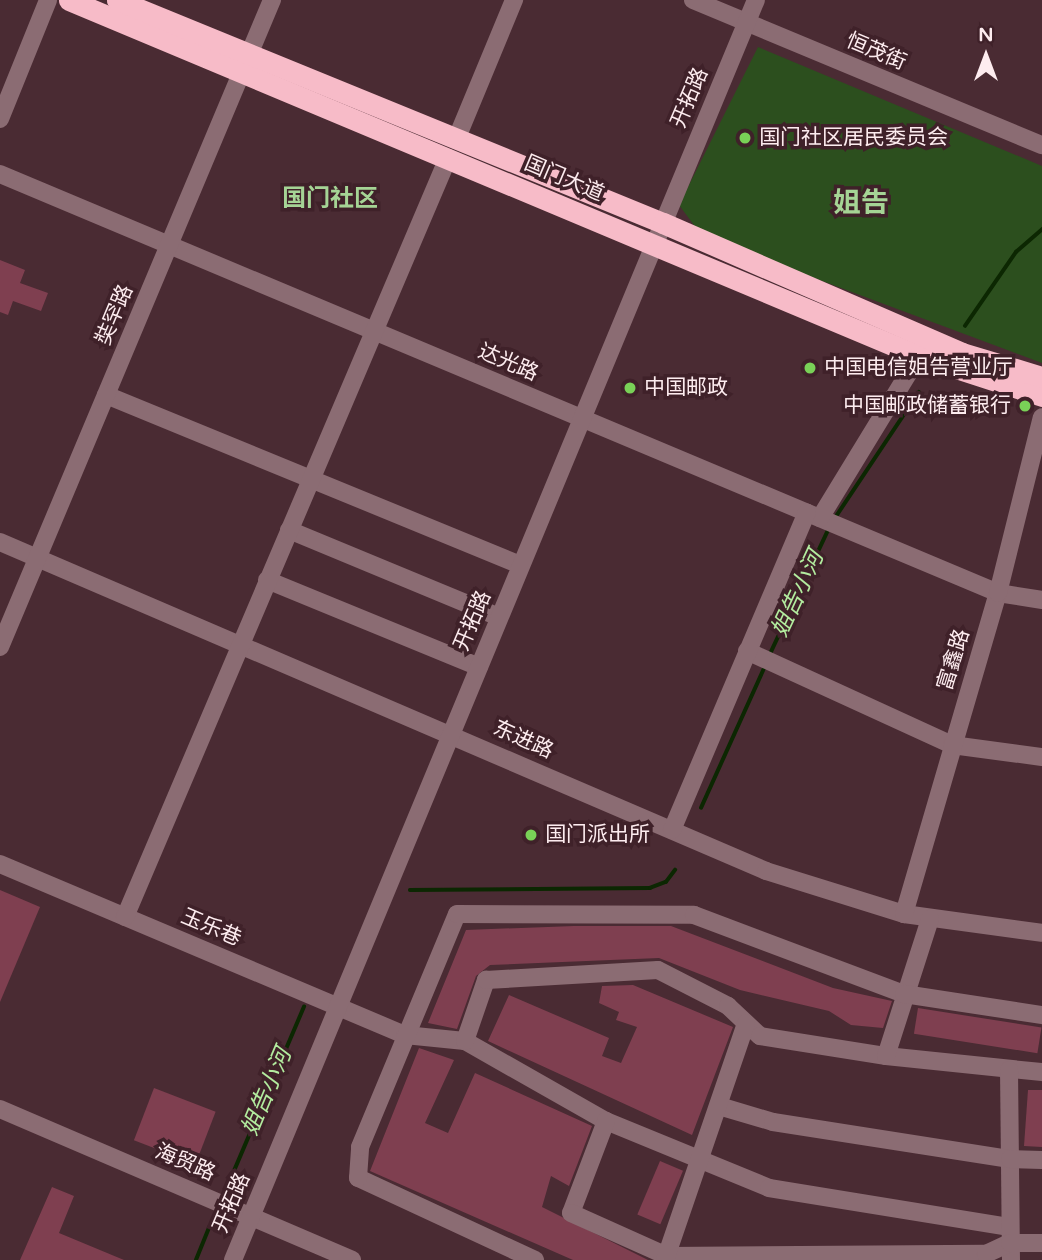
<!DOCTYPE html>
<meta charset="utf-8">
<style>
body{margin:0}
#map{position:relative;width:1042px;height:1260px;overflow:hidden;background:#4a2b33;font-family:"Varela Round","Noto Sans SC",sans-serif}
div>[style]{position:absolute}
.green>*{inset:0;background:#2c4f1e}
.stream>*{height:3.5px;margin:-1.75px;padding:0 1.75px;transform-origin:1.75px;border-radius:1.75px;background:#0c2702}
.building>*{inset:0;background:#7f3f50;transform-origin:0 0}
.minor>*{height:18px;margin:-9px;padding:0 9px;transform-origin:9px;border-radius:9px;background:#8b6c73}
.highway>*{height:21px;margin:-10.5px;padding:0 10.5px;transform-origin:10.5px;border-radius:10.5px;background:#f7bbc8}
.dots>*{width:19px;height:19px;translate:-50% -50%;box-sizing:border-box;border:4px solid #3f2129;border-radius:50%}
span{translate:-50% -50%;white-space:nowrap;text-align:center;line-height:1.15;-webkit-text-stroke:7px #3f2129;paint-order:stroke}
.street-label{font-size:21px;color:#fdecef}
.poi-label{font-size:21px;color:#fdecef}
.left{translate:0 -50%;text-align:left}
.right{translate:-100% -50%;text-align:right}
.water-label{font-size:23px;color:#b3ed9f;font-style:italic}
.quarter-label{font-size:24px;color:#a5d495;font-weight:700}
.district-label{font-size:28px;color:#a5d495;font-weight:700}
.north{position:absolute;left:951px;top:21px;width:70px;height:70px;-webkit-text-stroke:5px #3f2129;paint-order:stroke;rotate:0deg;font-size:19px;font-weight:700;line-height:28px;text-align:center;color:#fdecef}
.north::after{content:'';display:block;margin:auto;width:24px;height:32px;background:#fdecef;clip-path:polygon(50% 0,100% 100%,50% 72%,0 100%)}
</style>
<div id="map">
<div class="green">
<div style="clip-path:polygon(758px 47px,1042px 166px,1042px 363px,702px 236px,679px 205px)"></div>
</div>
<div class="stream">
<div style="left:965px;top:326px;width:90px;rotate:-55.4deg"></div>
<div style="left:1016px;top:252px;width:35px;rotate:-41deg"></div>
<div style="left:835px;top:518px;width:151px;rotate:-56.3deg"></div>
<div style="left:770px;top:654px;width:139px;rotate:-64.9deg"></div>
<div style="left:701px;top:808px;width:158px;rotate:-65.7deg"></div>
<div style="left:410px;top:890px;width:240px;rotate:-0.5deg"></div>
<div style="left:650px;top:888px;width:17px;rotate:-21deg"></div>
<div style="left:666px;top:882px;width:15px;rotate:-53deg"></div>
<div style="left:231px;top:1178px;width:186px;rotate:-66.9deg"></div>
<div style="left:196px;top:1260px;width:35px;rotate:-68deg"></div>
</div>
<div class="building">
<div style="clip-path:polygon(0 260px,25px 270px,20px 283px,48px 293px,41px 311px,13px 301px,8px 315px,0 312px)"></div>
<div style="clip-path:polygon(0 890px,40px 907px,0 1002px)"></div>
<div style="clip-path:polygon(574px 926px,671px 926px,833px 988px,892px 1001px,883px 1028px,851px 1025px,829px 1011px,740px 990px,659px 958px,490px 965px,476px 976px,457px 1029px,428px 1023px,466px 930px)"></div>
<div style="clip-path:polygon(633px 985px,733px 1027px,692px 1135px,488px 1041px,509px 995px,609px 1038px,602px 1056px,621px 1063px,637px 1027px,616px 1020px,619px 1012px,599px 1003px,602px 986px)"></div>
<div style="left:918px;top:1008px;width:125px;height:26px;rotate:9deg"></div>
<div style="clip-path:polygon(419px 1048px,454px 1060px,425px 1123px,448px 1133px,475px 1073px,592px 1126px,569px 1186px,551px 1176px,542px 1207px,648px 1260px,573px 1260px,370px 1171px)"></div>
<div style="left:154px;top:1088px;width:66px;height:56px;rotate:21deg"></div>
<div style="clip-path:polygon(1028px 1090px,1042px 1090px,1042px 1147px,1024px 1146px)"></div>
<div style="left:660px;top:1161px;width:25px;height:58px;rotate:23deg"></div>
<div style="clip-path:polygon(52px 1187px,74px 1196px,59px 1233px,124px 1260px,20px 1260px)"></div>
</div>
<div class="minor">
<div style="left:693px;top:0;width:378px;rotate:22.6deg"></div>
<div style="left:0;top:119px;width:128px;rotate:-68deg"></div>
<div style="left:456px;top:140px;width:152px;rotate:-67.5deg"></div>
<div style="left:0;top:174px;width:1082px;rotate:22.77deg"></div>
<div style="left:998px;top:593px;width:45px;rotate:9deg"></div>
<div style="left:106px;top:395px;width:448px;rotate:22.3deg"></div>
<div style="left:820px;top:518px;width:190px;rotate:-58.6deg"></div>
<div style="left:289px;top:530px;width:227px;rotate:22.5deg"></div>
<div style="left:0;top:542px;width:834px;rotate:23.24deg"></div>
<div style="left:766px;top:871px;width:145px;rotate:17.3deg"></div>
<div style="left:904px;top:914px;width:139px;rotate:7.8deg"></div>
<div style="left:267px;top:580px;width:229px;rotate:22.3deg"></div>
<div style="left:0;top:647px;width:702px;rotate:-67.2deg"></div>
<div style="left:747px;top:651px;width:226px;rotate:24.6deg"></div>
<div style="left:952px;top:745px;width:91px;rotate:7.6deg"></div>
<div style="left:672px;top:830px;width:345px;rotate:-67deg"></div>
<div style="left:0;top:864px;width:440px;rotate:22.9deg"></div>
<div style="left:405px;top:1035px;width:60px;rotate:5.7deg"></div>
<div style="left:465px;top:1041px;width:162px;rotate:29.6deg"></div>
<div style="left:606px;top:1121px;width:176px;rotate:22.3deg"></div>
<div style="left:769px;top:1188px;width:244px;rotate:9.2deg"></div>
<div style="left:904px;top:914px;width:334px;rotate:-73.7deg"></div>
<div style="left:998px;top:593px;width:181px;rotate:-76deg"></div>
<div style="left:125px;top:917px;width:825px;rotate:-66.95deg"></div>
<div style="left:465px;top:1041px;width:65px;rotate:-71deg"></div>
<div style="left:486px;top:980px;width:172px;rotate:-3.3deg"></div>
<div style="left:658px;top:970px;width:79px;rotate:27.2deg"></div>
<div style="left:728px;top:1006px;width:44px;rotate:43.2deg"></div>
<div style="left:760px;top:1036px;width:128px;rotate:9deg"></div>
<div style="left:886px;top:1056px;width:157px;rotate:5.9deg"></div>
<div style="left:886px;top:1056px;width:144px;rotate:-72.2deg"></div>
<div style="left:1009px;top:1070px;width:190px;rotate:89.4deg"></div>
<div style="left:719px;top:1106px;width:56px;rotate:16.5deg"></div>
<div style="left:773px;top:1122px;width:240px;rotate:8.9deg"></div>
<div style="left:1010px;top:1159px;width:32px;rotate:2deg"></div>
<div style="left:0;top:1109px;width:383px;rotate:23.2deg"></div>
<div style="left:606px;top:1121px;width:98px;rotate:110.8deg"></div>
<div style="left:571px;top:1213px;width:105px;rotate:24.1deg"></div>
<div style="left:667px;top:1256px;width:319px;rotate:-0.4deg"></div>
<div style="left:986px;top:1254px;width:26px;rotate:-25deg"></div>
<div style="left:1010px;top:1243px;width:32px"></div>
<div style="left:233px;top:1260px;width:1364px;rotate:-67.46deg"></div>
<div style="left:535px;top:1260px;width:195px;rotate:-155.1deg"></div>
<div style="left:358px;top:1178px;width:31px;rotate:-86deg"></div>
<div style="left:360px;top:1147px;width:252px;rotate:-67.4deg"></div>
<div style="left:457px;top:914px;width:237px;rotate:0.2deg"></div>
<div style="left:694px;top:915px;width:224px;rotate:20.6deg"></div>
<div style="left:904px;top:994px;width:140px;rotate:8.7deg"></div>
<div style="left:665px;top:1260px;width:250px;rotate:-71.1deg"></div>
</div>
<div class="highway">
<div style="left:69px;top:0;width:922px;rotate:22.73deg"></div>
<div style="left:919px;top:356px;width:129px;rotate:18deg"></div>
<div style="left:117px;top:0;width:590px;rotate:22.22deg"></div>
<div style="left:663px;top:223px;width:326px;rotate:23.5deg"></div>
<div style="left:962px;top:353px;width:84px;rotate:16.7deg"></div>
</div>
<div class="dots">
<div style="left:745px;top:138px;background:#79d157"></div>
<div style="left:810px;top:368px;background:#79d157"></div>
<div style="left:630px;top:388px;background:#79d157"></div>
<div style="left:1025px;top:406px;background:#79d157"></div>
<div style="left:531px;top:835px;background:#79d157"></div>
</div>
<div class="street-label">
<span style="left:876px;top:52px;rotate:23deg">恒茂街</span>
<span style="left:690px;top:98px;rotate:-67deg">开拓路</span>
<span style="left:564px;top:179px;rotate:23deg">国门大道</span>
<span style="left:115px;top:315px;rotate:-67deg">奘罕路</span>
<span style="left:508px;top:363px;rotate:23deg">达光路</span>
<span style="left:473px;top:621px;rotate:-67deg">开拓路</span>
<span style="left:954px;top:660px;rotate:-73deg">富鑫路</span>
<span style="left:523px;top:740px;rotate:24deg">东进路</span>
<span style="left:211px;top:928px;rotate:23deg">玉乐巷</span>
<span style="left:185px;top:1163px;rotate:23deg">海贸路</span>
<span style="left:232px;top:1203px;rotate:-67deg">开拓路</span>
</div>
<div class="poi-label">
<span class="left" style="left:759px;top:138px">国门社区居民委员会</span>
<span class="left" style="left:824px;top:368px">中国电信姐告营业厅</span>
<span class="left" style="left:644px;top:388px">中国邮政</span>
<span class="right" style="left:1011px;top:406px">中国邮政储蓄银行</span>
<span class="left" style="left:545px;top:835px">国门派出所</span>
</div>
<div class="water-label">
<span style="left:798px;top:594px;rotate:-65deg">姐告小河</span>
<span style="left:267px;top:1092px;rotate:-67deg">姐告小河</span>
</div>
<div class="quarter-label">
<span style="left:330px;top:199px">国门社区</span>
</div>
<div class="district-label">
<span style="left:861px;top:203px">姐告</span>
</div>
<div class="north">N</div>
</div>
